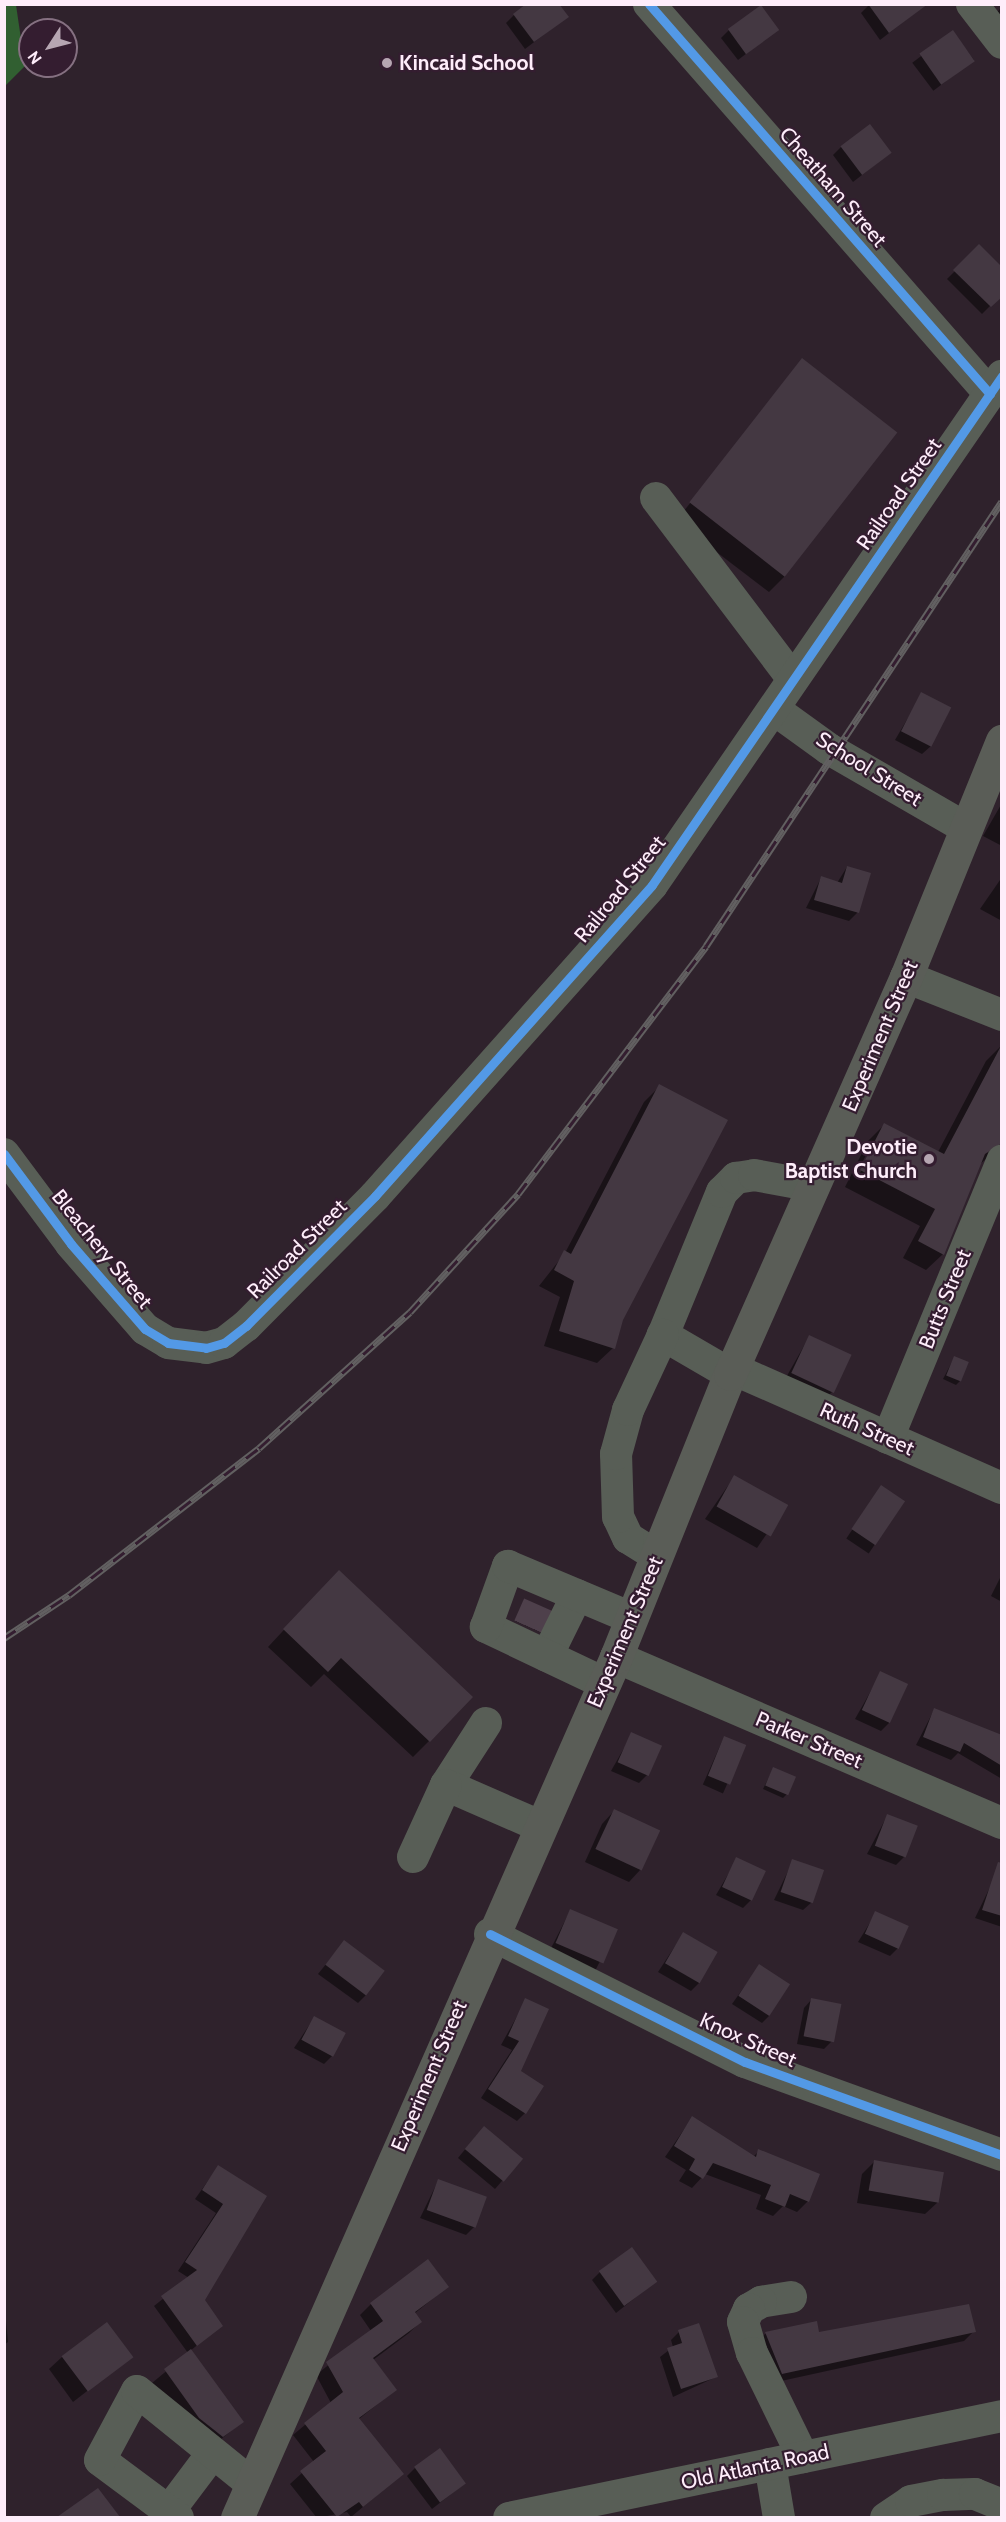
<!DOCTYPE html>
<style>
body{margin:0}
#map{position:relative;width:1006px;height:2522px;overflow:hidden;background:#2f222c;font-family:Cabin,sans-serif}
div>[style]{position:absolute}
.water>*{inset:0;background:#315f31}
.shadow>*{inset:0;background:#0007;transform-origin:0 0}
.building>*{inset:0;background:#443842;transform-origin:0 0}
.minor-tunnel>*{height:32px;margin-top:-16px;transform-origin:0;background:repeating-linear-gradient(90deg,#4e404b 0 32px,transparent 0 48px)}
.minor>*{height:32px;margin:-16px;padding:0 16px;transform-origin:16px;border-radius:16px;background:#585e56}
.major>*{height:33px;margin:-16.5px;padding:0 16.5px;transform-origin:16.5px;border-radius:16.5px;background:#5a5d57}
.rail>*{height:7px;margin-top:-3.5px;transform-origin:0;background:repeating-linear-gradient(90deg,#341d30 0 14px,#626061 0 28px);box-sizing:border-box;border-block:2px solid #626061}
.cycleway>*{height:9px;margin:-4.5px;padding:0 4.5px;transform-origin:4.5px;border-radius:4.5px;background:#5399e6}
.dots>*{width:16px;height:16px;translate:-50% -50%;box-sizing:border-box;border:3px solid #341d30;border-radius:50%}
span{translate:-50% -50%;white-space:nowrap;text-align:center;line-height:1.15;-webkit-text-stroke:4.5px #341d30;paint-order:stroke}
.poi-label{font-size:21px;color:#feedfa;font-weight:700}
.left{translate:0 -50%;text-align:left}
.right{translate:-100% -50%;text-align:right}
.street-label{font-size:21px;color:#feedfa}
.frame{position:absolute;inset:0;border:6px solid #feedfa;pointer-events:none}
.north{position:absolute;left:18px;top:18px;width:60px;height:60px;box-sizing:border-box;background:#341d30;border:2px solid #857081;border-radius:50%;rotate:234deg;font-size:16px;font-weight:700;line-height:24px;text-align:center;color:#feedfa}
.north::after{content:'';display:block;margin:auto;width:21px;height:27px;background:#b6a6b2;clip-path:polygon(50% 0,100% 100%,50% 72%,0 100%)}
</style>
<div id="map">
<div class="water">
<div style="clip-path:polygon(5px 4px,16px 5px,25px 66px,5px 86px)"></div>
</div>
<div class="shadow">
<div style="clip-path:polygon(869px 5px,870px 4px,923px 7px,880px 40px,861px 13px)"></div>
<div style="clip-path:polygon(1002px 7px,1002px 22px,995px 14px)"></div>
<div style="clip-path:polygon(514px 15px,567px 17px,525px 49px,506px 23px)"></div>
<div style="clip-path:polygon(729px 30px,777px 30px,738px 60px,721px 38px)"></div>
<div style="left:953px;top:32px;width:35px;height:51px;rotate:53deg"></div>
<div style="clip-path:polygon(841px 147px,890px 153px,853px 182px,833px 155px)"></div>
<div style="clip-path:polygon(979px 247px,1002px 294px,982px 314px,947px 279px)"></div>
<div style="clip-path:polygon(803px 360px,785px 576px,769px 592px,676px 521px)"></div>
<div style="clip-path:polygon(922px 694px,931px 746px,922px 754px,895px 740px)"></div>
<div style="clip-path:polygon(1002px 803px,1002px 846px,983px 836px)"></div>
<div style="clip-path:polygon(847px 867px,869px 874px,857px 913px,849px 921px,806px 908px,821px 878px,837px 883px)"></div>
<div style="clip-path:polygon(1000px 880px,1002px 881px,1002px 921px,980px 909px)"></div>
<div style="clip-path:polygon(evenodd,1002px 1045px,1002px 1146px,980px 1164px,943px 1254px,926px 1270px,903px 1258px,920px 1226px,845px 1187px,868px 1141px,885px 1124px,938px 1152px,986px 1061px,1002px 1045px,873px 1142px,876px 1142px,858px 1177px,855px 1176px,873px 1142px)"></div>
<div style="clip-path:polygon(660px 1086px,613px 1348px,597px 1363px,544px 1346px,560px 1297px,539px 1286px,565px 1253px,644px 1102px)"></div>
<div style="clip-path:polygon(809px 1337px,832px 1392px,824px 1400px,784px 1381px)"></div>
<div style="clip-path:polygon(954px 1358px,960px 1381px,956px 1385px,943px 1379px)"></div>
<div style="clip-path:polygon(734px 1477px,786px 1506px,757px 1548px,705px 1519px)"></div>
<div style="left:881px;top:1487px;width:27px;height:62px;rotate:34deg"></div>
<div style="clip-path:polygon(1002px 1574px,1002px 1602px,991px 1596px)"></div>
<div style="clip-path:polygon(322px 1589px,429px 1741px,413px 1757px,324px 1674px,311px 1687px,268px 1647px)"></div>
<div style="clip-path:polygon(881px 1673px,889px 1723px,881px 1731px,855px 1719px)"></div>
<div style="clip-path:polygon(934px 1710px,1002px 1736px,1002px 1779px,958px 1753px,951px 1760px,916px 1745px)"></div>
<div style="clip-path:polygon(632px 1734px,647px 1775px,639px 1783px,611px 1771px)"></div>
<div style="left:724px;top:1737px;width:22px;height:52px;rotate:24deg"></div>
<div style="clip-path:polygon(773px 1769px,787px 1794px,783px 1798px,763px 1789px)"></div>
<div style="clip-path:polygon(614px 1811px,641px 1869px,629px 1882px,585px 1862px,602px 1824px)"></div>
<div style="clip-path:polygon(887px 1816px,904px 1857px,896px 1865px,867px 1854px)"></div>
<div style="clip-path:polygon(737px 1859px,751px 1900px,743px 1908px,716px 1895px)"></div>
<div style="clip-path:polygon(793px 1861px,812px 1902px,803px 1910px,774px 1900px)"></div>
<div style="clip-path:polygon(993px 1881px,1002px 1884px,1002px 1927px,975px 1918px)"></div>
<div style="clip-path:polygon(570px 1911px,616px 1930px,595px 1971px,549px 1952px)"></div>
<div style="clip-path:polygon(876px 1913px,898px 1948px,890px 1956px,858px 1942px)"></div>
<div style="clip-path:polygon(683px 1934px,699px 1983px,691px 1991px,658px 1972px)"></div>
<div style="clip-path:polygon(344px 1942px,366px 1995px,358px 2003px,318px 1974px)"></div>
<div style="clip-path:polygon(759px 1966px,770px 2015px,762px 2023px,732px 2004px)"></div>
<div style="clip-path:polygon(812px 1999px,839px 2005px,832px 2041px,824px 2049px,797px 2044px,804px 2008px)"></div>
<div style="clip-path:polygon(526px 2000px,519px 2072px,525px 2113px,517px 2121px,481px 2098px,512px 2050px,501px 2045px)"></div>
<div style="clip-path:polygon(314px 2018px,332px 2056px,324px 2064px,294px 2048px)"></div>
<div style="clip-path:polygon(692px 2118px,753px 2157px,759px 2151px,808px 2201px,797px 2212px,783px 2206px,773px 2216px,756px 2209px,761px 2195px,705px 2174px,692px 2188px,679px 2181px,686px 2170px,665px 2157px)"></div>
<div style="clip-path:polygon(476px 2136px,521px 2159px,495px 2189px,458px 2158px)"></div>
<div style="clip-path:polygon(874px 2162px,938px 2202px,925px 2214px,857px 2203px,862px 2174px)"></div>
<div style="clip-path:polygon(218px 2167px,265px 2197px,203px 2300px,221px 2326px,190px 2351px,242px 2422px,209px 2449px,187px 2431px,152px 2383px,188px 2353px,154px 2306px,189px 2278px,178px 2271px,216px 2213px,195px 2199px)"></div>
<div style="clip-path:polygon(438px 2181px,474px 2227px,466px 2235px,420px 2218px)"></div>
<div style="clip-path:polygon(600px 2272px,655px 2282px,616px 2313px,592px 2280px)"></div>
<div style="clip-path:polygon(447px 2287px,414px 2314px,420px 2322px,409px 2333px,373px 2360px,395px 2390px,359px 2419px,402px 2474px,351px 2517px,347px 2512px,317px 2518px,290px 2484px,314px 2462px,293px 2435px,331px 2403px,316px 2375px,371px 2331px,360px 2315px,371px 2304px)"></div>
<div style="clip-path:polygon(4px 2300px,8px 2342px,4px 2345px)"></div>
<div style="clip-path:polygon(815px 2323px,818px 2334px,974px 2331px,964px 2341px,772px 2383px,756px 2343px,765px 2334px)"></div>
<div style="clip-path:polygon(679px 2332px,716px 2377px,673px 2397px,660px 2357px,673px 2347px,671px 2340px)"></div>
<div style="clip-path:polygon(62px 2357px,131px 2357px,73px 2402px,49px 2369px)"></div>
<div style="clip-path:polygon(415px 2468px,464px 2484px,432px 2509px,407px 2476px)"></div>
<div style="clip-path:polygon(98px 2490px,118px 2518px,61px 2518px,65px 2514px)"></div>
</div>
<div class="building">
<div style="clip-path:polygon(526px 4px,559px 4px,569px 17px,534px 42px,513px 14px)"></div>
<div style="clip-path:polygon(868px 4px,928px 4px,889px 33px)"></div>
<div style="left:761px;top:5px;width:31px;height:41px;rotate:54deg"></div>
<div style="left:953px;top:30px;width:38px;height:41px;rotate:55deg"></div>
<div style="left:870px;top:124px;width:36px;height:37px;rotate:53deg"></div>
<div style="clip-path:polygon(979px 244px,1002px 267px,1002px 297px,991px 307px,953px 270px)"></div>
<div style="left:802px;top:358px;width:121px;height:183px;rotate:38deg"></div>
<div style="left:921px;top:692px;width:34px;height:44px;rotate:27deg"></div>
<div style="clip-path:polygon(847px 866px,871px 873px,859px 913px,814px 900px,821px 876px,842px 883px)"></div>
<div style="clip-path:polygon(1002px 1044px,1002px 1143px,985px 1154px,944px 1255px,918px 1241px,935px 1209px,860px 1170px,884px 1123px,944px 1154px)"></div>
<div style="clip-path:polygon(659px 1084px,728px 1120px,623px 1320px,615px 1349px,559px 1331px,574px 1281px,554px 1270px,564px 1250px,571px 1254px)"></div>
<div style="left:809px;top:1335px;width:47px;height:42px;rotate:25deg"></div>
<div style="left:954px;top:1356px;width:16px;height:21px;rotate:22deg"></div>
<div style="left:734px;top:1475px;width:62px;height:36px;rotate:29deg"></div>
<div style="left:881px;top:1485px;width:29px;height:53px;rotate:34deg"></div>
<div style="clip-path:polygon(339px 1570px,473px 1697px,430px 1742px,341px 1658px,328px 1672px,283px 1629px)"></div>
<div style="left:880px;top:1671px;width:31px;height:43px;rotate:25deg"></div>
<div style="clip-path:polygon(934px 1708px,1002px 1735px,1002px 1766px,964px 1743px,960px 1752px,923px 1737px)"></div>
<div style="left:631px;top:1732px;width:34px;height:33px;rotate:24deg"></div>
<div style="left:724px;top:1736px;width:24px;height:43px;rotate:22deg"></div>
<div style="left:773px;top:1767px;width:25px;height:20px;rotate:23deg"></div>
<div style="left:614px;top:1809px;width:51px;height:44px;rotate:25deg"></div>
<div style="left:887px;top:1814px;width:33px;height:34px;rotate:21deg"></div>
<div style="left:736px;top:1857px;width:33px;height:33px;rotate:25deg"></div>
<div style="left:792px;top:1859px;width:34px;height:35px;rotate:19deg"></div>
<div style="clip-path:polygon(998px 1862px,1002px 1863px,1002px 1916px,982px 1910px)"></div>
<div style="left:570px;top:1909px;width:52px;height:37px;rotate:23deg"></div>
<div style="left:875px;top:1911px;width:37px;height:25px;rotate:24deg"></div>
<div style="left:683px;top:1932px;width:40px;height:36px;rotate:30deg"></div>
<div style="left:344px;top:1940px;width:51px;height:31px;rotate:37deg"></div>
<div style="left:759px;top:1964px;width:37px;height:38px;rotate:33deg"></div>
<div style="clip-path:polygon(525px 1998px,549px 2009px,521px 2071px,544px 2086px,526px 2114px,488px 2089px,519px 2041px,508px 2036px)"></div>
<div style="left:811px;top:1998px;width:31px;height:39px;rotate:11deg"></div>
<div style="left:314px;top:2016px;width:36px;height:27px;rotate:28deg"></div>
<div style="clip-path:polygon(692px 2116px,756px 2157px,758px 2149px,820px 2174px,809px 2202px,790px 2194px,785px 2207px,765px 2199px,771px 2185px,713px 2163px,703px 2179px,689px 2170px,695px 2159px,674px 2146px)"></div>
<div style="left:484px;top:2126px;width:51px;height:30px;rotate:40deg"></div>
<div style="left:874px;top:2160px;width:71px;height:31px;rotate:10deg"></div>
<div style="clip-path:polygon(218px 2165px,267px 2196px,205px 2300px,223px 2326px,197px 2346px,161px 2296px,197px 2270px,185px 2262px,223px 2204px,202px 2190px)"></div>
<div style="left:438px;top:2179px;width:52px;height:33px;rotate:20deg"></div>
<div style="left:632px;top:2247px;width:43px;height:41px;rotate:54deg"></div>
<div style="clip-path:polygon(428px 2259px,449px 2287px,415px 2312px,422px 2322px,373px 2358px,397px 2390px,359px 2418px,404px 2474px,363px 2507px,359px 2502px,337px 2517px,300px 2471px,326px 2451px,304px 2423px,343px 2392px,326px 2362px,383px 2321px,370px 2303px)"></div>
<div style="clip-path:polygon(969px 2304px,976px 2332px,782px 2374px,765px 2332px,817px 2321px,819px 2332px)"></div>
<div style="left:107px;top:2322px;width:44px;height:57px;rotate:53deg"></div>
<div style="clip-path:polygon(699px 2323px,718px 2377px,681px 2389px,667px 2348px,682px 2343px,678px 2330px)"></div>
<div style="clip-path:polygon(191px 2349px,244px 2422px,223px 2437px,199px 2418px,164px 2369px)"></div>
<div style="left:440px;top:2448px;width:44px;height:32px;rotate:54deg"></div>
<div style="clip-path:polygon(98px 2488px,120px 2517px,57px 2517px)"></div>
</div>
<div class="minor-tunnel">
<div style="left:529px;top:1627px;width:24px;rotate:-66deg"></div>
</div>
<div class="minor">
<div style="left:649px;top:4px;width:518px;rotate:48.83deg"></div>
<div style="left:972px;top:4px;width:49px;rotate:52.4deg"></div>
<div style="left:656px;top:498px;width:227px;rotate:52.9deg"></div>
<div style="left:775px;top:710px;width:67px;rotate:35.8deg"></div>
<div style="left:829px;top:749px;width:156px;rotate:30deg"></div>
<div style="left:906px;top:977px;width:103px;rotate:21.6deg"></div>
<div style="left:4px;top:1154px;width:112px;rotate:53.3deg"></div>
<div style="left:71px;top:1244px;width:113px;rotate:49deg"></div>
<div style="left:145px;top:1329px;width:27px;rotate:31deg"></div>
<div style="left:168px;top:1343px;width:38px;rotate:7deg"></div>
<div style="left:206px;top:1348px;width:19px;rotate:-16deg"></div>
<div style="left:224px;top:1343px;width:28px;rotate:-38deg"></div>
<div style="left:246px;top:1326px;width:183px;rotate:-45.2deg"></div>
<div style="left:375px;top:1196px;width:416px;rotate:-48.3deg"></div>
<div style="left:652px;top:885px;width:618px;rotate:-55.49deg"></div>
<div style="left:733px;top:1369px;width:294px;rotate:23.9deg"></div>
<div style="left:730px;top:1374px;width:78px;rotate:-149.8deg"></div>
<div style="left:663px;top:1335px;width:155px;rotate:-67.6deg"></div>
<div style="left:722px;top:1192px;width:20px;rotate:-45deg"></div>
<div style="left:736px;top:1178px;width:18px;rotate:-9deg"></div>
<div style="left:754px;top:1175px;width:61px;rotate:10.4deg"></div>
<div style="left:888px;top:1438px;width:300px;rotate:-67.6deg"></div>
<div style="left:657px;top:1556px;width:34px;rotate:-148deg"></div>
<div style="left:628px;top:1538px;width:23px;rotate:-115deg"></div>
<div style="left:618px;top:1517px;width:63px;rotate:-91.8deg"></div>
<div style="left:616px;top:1454px;width:46px;rotate:-74.7deg"></div>
<div style="left:628px;top:1410px;width:83px;rotate:-65deg"></div>
<div style="left:547px;top:1656px;width:68px;rotate:-63.8deg"></div>
<div style="left:616px;top:1657px;width:420px;rotate:23.3deg"></div>
<div style="left:604px;top:1683px;width:131px;rotate:-154.6deg"></div>
<div style="left:486px;top:1627px;width:65px;rotate:-70.2deg"></div>
<div style="left:508px;top:1566px;width:134px;rotate:22.8deg"></div>
<div style="left:486px;top:1723px;width:74px;rotate:122.8deg"></div>
<div style="left:446px;top:1785px;width:103px;rotate:23.6deg"></div>
<div style="left:413px;top:1857px;width:79px;rotate:-65.4deg"></div>
<div style="left:490px;top:1934px;width:285px;rotate:26.7deg"></div>
<div style="left:745px;top:2062px;width:273px;rotate:19.9deg"></div>
<div style="left:791px;top:2297px;width:30px;rotate:171deg"></div>
<div style="left:761px;top:2302px;width:14px;rotate:150deg"></div>
<div style="left:749px;top:2309px;width:14px;rotate:115deg"></div>
<div style="left:743px;top:2322px;width:32px;rotate:74deg"></div>
<div style="left:752px;top:2353px;width:116px;rotate:63.9deg"></div>
<div style="left:770px;top:2464px;width:55px;rotate:80.5deg"></div>
<div style="left:169px;top:2511px;width:70px;rotate:-53.1deg"></div>
<div style="left:178px;top:2518px;width:97px;rotate:-143.4deg"></div>
<div style="left:100px;top:2460px;width:78px;rotate:-61.8deg"></div>
<div style="left:137px;top:2391px;width:148px;rotate:39deg"></div>
<div style="left:509px;top:2518px;width:503px;rotate:-11.69deg"></div>
<div style="left:886px;top:2518px;width:30px;rotate:-34deg"></div>
<div style="left:911px;top:2501px;width:33px;rotate:-11deg"></div>
<div style="left:943px;top:2495px;width:32px;rotate:-2deg"></div>
<div style="left:975px;top:2494px;width:29px;rotate:22deg"></div>
</div>
<div class="major">
<div style="left:237px;top:2518px;width:941px;rotate:-66.24deg"></div>
<div style="left:616px;top:1657px;width:305px;rotate:-68.1deg"></div>
<div style="left:730px;top:1374px;width:434px;rotate:-66.1deg"></div>
<div style="left:906px;top:977px;width:255px;rotate:-67.9deg"></div>
</div>
<div class="rail">
<div style="left:4px;top:1638px;width:78px;rotate:-33.5deg"></div>
<div style="left:69px;top:1595px;width:240px;rotate:-37.7deg"></div>
<div style="left:259px;top:1448px;width:203px;rotate:-42deg"></div>
<div style="left:410px;top:1312px;width:160px;rotate:-47.5deg"></div>
<div style="left:518px;top:1194px;width:311px;rotate:-52.8deg"></div>
<div style="left:706px;top:946px;width:534px;rotate:-56.37deg"></div>
</div>
<div class="cycleway">
<div style="left:649px;top:4px;width:518px;rotate:48.83deg"></div>
<div style="left:4px;top:1154px;width:112px;rotate:53.3deg"></div>
<div style="left:71px;top:1244px;width:113px;rotate:49deg"></div>
<div style="left:145px;top:1329px;width:27px;rotate:31deg"></div>
<div style="left:168px;top:1343px;width:38px;rotate:7deg"></div>
<div style="left:206px;top:1348px;width:19px;rotate:-16deg"></div>
<div style="left:224px;top:1343px;width:28px;rotate:-38deg"></div>
<div style="left:246px;top:1326px;width:183px;rotate:-45.2deg"></div>
<div style="left:375px;top:1196px;width:416px;rotate:-48.3deg"></div>
<div style="left:652px;top:885px;width:618px;rotate:-55.49deg"></div>
<div style="left:490px;top:1934px;width:285px;rotate:26.7deg"></div>
<div style="left:745px;top:2062px;width:273px;rotate:19.9deg"></div>
</div>
<div class="dots">
<div style="left:387px;top:63px;background:#b6a6b2"></div>
<div style="left:929px;top:1159px;background:#b6a6b2"></div>
</div>
<div class="poi-label">
<span class="left" style="left:399px;top:63px">Kincaid School</span>
<span class="right" style="left:917px;top:1159px">Devotie<br>Baptist Church</span>
</div>
<div class="street-label">
<span style="left:833px;top:187px;rotate:49deg">Cheatham Street</span>
<span style="left:899px;top:494px;rotate:-55deg">Railroad Street</span>
<span style="left:869px;top:769px;rotate:32deg">School Street</span>
<span style="left:620px;top:889px;rotate:-51deg">Railroad Street</span>
<span style="left:880px;top:1036px;rotate:-67deg">Experiment Street</span>
<span style="left:102px;top:1249px;rotate:51deg">Bleachery Street</span>
<span style="left:297px;top:1249px;rotate:-45deg">Railroad Street</span>
<span style="left:945px;top:1299px;rotate:-68deg">Butts Street</span>
<span style="left:867px;top:1429px;rotate:24deg">Ruth Street</span>
<span style="left:625px;top:1632px;rotate:-67deg">Experiment Street</span>
<span style="left:809px;top:1740px;rotate:23deg">Parker Street</span>
<span style="left:748px;top:2040px;rotate:24deg">Knox Street</span>
<span style="left:429px;top:2076px;rotate:-67deg">Experiment Street</span>
<span style="left:755px;top:2467px;rotate:-12deg">Old Atlanta Road</span>
</div>
<div class="frame"></div>
<div class="north">N</div>
</div>
